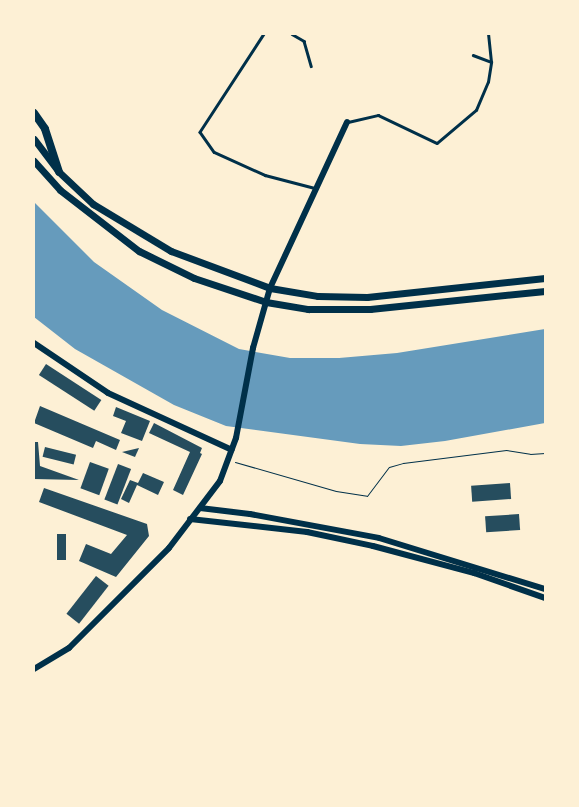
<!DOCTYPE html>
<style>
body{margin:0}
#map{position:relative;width:579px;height:807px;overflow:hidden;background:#fdf0d5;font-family:"Open Sans",sans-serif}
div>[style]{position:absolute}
.water>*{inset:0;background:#669bbc}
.building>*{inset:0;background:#264d5e;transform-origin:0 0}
.path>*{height:1px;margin:-0.5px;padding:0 0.5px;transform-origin:0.5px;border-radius:0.5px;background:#003049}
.service>*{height:2.5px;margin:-1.25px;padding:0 1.25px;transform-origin:1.25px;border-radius:1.25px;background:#003049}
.tertiary>*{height:6px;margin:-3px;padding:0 3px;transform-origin:3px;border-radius:3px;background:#003049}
.secondary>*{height:7px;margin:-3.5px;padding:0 3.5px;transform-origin:3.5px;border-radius:3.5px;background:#003049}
.primary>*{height:8px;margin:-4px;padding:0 4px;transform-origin:4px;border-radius:4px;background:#003049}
span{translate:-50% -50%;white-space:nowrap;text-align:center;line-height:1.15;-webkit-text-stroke:4px #fdf0d5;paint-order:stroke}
.frame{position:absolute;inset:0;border:35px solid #fdf0d5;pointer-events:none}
</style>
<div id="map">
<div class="water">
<div style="clip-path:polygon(34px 202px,94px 262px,162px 310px,239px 349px,290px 358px,339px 358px,397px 353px,545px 329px,545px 423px,445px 441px,401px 446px,360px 444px,226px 426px,174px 405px,75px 349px,34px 317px)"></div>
</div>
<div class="building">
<div style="left:46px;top:364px;width:66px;height:13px;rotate:33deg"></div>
<div style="clip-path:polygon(40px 406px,120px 440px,116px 450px,96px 441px,93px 448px,34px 423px)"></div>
<div style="clip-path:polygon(116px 407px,150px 421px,142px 441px,121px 433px,126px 421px,113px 416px)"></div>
<div style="clip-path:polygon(154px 423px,202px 448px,200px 453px,202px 454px,183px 495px,173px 490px,190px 452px,149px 433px)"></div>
<div style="clip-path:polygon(34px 442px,38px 442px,40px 466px,79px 480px,34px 479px)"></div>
<div style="left:45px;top:447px;width:32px;height:10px;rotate:14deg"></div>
<div style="clip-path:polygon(139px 448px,135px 457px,122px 452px)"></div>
<div style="left:90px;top:462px;width:20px;height:28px;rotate:20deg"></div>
<div style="left:118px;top:464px;width:14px;height:38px;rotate:21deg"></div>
<div style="clip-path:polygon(143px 473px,164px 482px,158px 495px,137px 485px,129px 503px,121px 499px,130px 480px,138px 483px)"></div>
<div style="left:510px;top:483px;width:16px;height:39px;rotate:86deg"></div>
<div style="clip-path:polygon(44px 488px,147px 524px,149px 536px,116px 577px,79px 561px,86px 544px,111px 554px,127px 535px,39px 502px)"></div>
<div style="left:519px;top:514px;width:16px;height:34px;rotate:86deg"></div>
<div style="left:57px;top:534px;width:9px;height:26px"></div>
<div style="left:96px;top:576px;width:16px;height:48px;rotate:38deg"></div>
</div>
<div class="path">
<div style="left:235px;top:462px;width:105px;rotate:16deg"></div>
<div style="left:336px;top:491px;width:31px;rotate:9deg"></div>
<div style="left:367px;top:496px;width:36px;rotate:-53deg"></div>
<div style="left:389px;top:467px;width:15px;rotate:-16deg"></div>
<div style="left:403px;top:463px;width:104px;rotate:-7.2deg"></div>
<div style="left:506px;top:450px;width:24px;rotate:9deg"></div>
<div style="left:530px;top:454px;width:15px;rotate:-4deg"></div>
</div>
<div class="service">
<div style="left:264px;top:34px;width:117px;rotate:123.1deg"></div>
<div style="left:200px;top:132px;width:24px;rotate:55deg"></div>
<div style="left:214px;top:152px;width:56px;rotate:24.3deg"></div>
<div style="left:265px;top:175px;width:52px;rotate:14.6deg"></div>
<div style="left:292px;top:34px;width:14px;rotate:30deg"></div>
<div style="left:304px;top:41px;width:26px;rotate:74deg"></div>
<div style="left:473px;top:55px;width:19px;rotate:21deg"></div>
<div style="left:348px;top:122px;width:31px;rotate:-13deg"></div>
<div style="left:378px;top:115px;width:65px;rotate:25.4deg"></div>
<div style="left:437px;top:143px;width:51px;rotate:-40.2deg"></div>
<div style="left:476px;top:110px;width:30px;rotate:-67deg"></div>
<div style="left:488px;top:82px;width:20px;rotate:-81deg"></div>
<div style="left:491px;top:62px;width:28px;rotate:-96deg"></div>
</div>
<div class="tertiary">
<div style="left:34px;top:343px;width:89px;rotate:34deg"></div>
<div style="left:108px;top:393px;width:136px;rotate:24.7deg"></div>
<div style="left:200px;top:508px;width:50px;rotate:6.8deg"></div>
<div style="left:250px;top:514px;width:131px;rotate:10.5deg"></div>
<div style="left:379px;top:538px;width:174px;rotate:17.1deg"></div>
<div style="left:190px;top:519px;width:118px;rotate:6.3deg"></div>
<div style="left:307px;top:532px;width:67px;rotate:12deg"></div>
<div style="left:373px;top:546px;width:105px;rotate:15deg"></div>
<div style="left:474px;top:573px;width:75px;rotate:19.4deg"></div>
<div style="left:34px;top:669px;width:41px;rotate:-31deg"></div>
<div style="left:69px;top:648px;width:141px;rotate:-45deg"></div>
<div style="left:169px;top:548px;width:84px;rotate:-52.7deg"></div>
<div style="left:220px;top:481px;width:46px;rotate:-69.6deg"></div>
<div style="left:236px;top:438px;width:92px;rotate:-79.3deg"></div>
<div style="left:253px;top:348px;width:62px;rotate:-74.2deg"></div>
<div style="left:270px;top:288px;width:183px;rotate:-65.1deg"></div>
</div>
<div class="secondary">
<div style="left:34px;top:139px;width:41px;rotate:52.9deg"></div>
<div style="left:59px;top:172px;width:47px;rotate:43.3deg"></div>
<div style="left:93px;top:204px;width:91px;rotate:31.1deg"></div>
<div style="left:171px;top:251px;width:106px;rotate:20.5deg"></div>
<div style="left:270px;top:288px;width:49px;rotate:9.5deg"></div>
<div style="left:318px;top:296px;width:49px;rotate:1.2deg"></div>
<div style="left:367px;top:297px;width:179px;rotate:-6.1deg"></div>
<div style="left:34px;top:161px;width:39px;rotate:48deg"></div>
<div style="left:60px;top:190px;width:100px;rotate:37.7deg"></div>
<div style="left:139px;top:251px;width:61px;rotate:26.1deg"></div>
<div style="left:194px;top:278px;width:76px;rotate:18.4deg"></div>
<div style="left:266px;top:302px;width:43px;rotate:9.5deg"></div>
<div style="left:308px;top:309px;width:62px"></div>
<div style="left:370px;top:309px;width:176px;rotate:-5.9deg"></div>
</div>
<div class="primary">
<div style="left:34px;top:113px;width:19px;rotate:55deg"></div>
<div style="left:45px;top:129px;width:45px;rotate:72deg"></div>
</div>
<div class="frame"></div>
</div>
